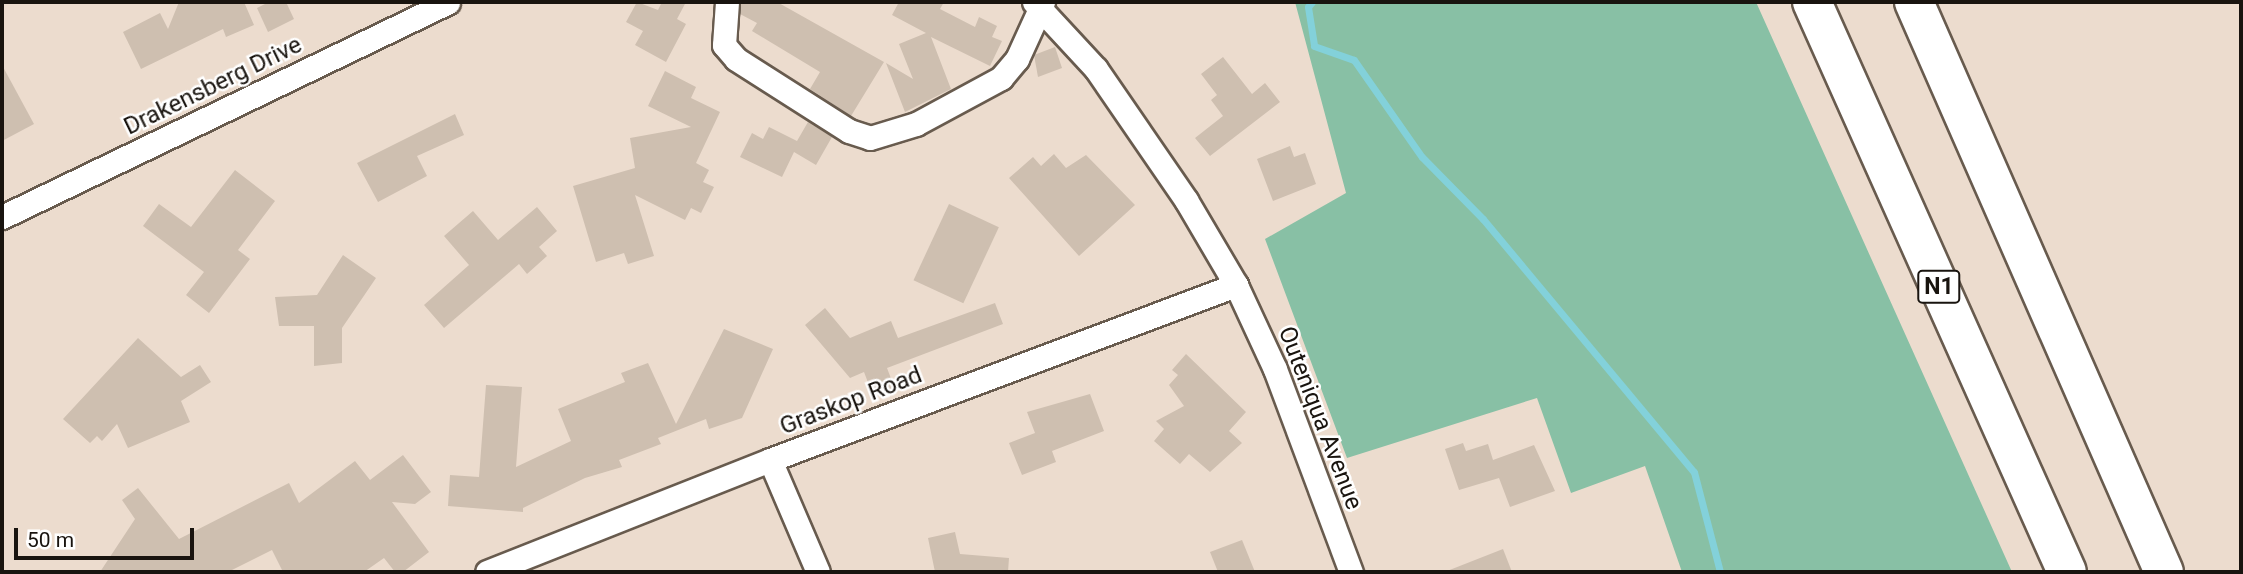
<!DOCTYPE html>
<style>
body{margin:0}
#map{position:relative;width:2243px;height:574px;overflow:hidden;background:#ecdcce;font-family:Roboto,sans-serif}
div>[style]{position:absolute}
.green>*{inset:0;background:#88c0a5}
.stream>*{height:7px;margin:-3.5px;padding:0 3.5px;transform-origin:3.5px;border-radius:3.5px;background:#83d1da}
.building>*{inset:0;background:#cebfb0;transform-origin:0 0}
.roads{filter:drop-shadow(2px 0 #685b4e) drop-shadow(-2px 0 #685b4e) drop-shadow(0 2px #685b4e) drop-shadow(0 -2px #685b4e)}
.street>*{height:23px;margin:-11.5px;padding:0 11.5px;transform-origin:11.5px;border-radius:11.5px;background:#fff}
.highway>*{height:38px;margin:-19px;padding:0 19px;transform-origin:19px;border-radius:19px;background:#fff}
span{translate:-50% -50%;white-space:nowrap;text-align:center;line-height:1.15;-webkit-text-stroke:5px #fff;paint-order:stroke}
.shield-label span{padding:2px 5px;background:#fff;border:2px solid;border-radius:5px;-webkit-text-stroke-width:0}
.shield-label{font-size:23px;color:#19140f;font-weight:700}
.street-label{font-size:24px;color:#19140f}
.frame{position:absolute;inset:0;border:4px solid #19140f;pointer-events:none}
.scale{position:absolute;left:14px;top:528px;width:180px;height:32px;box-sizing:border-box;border:4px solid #19140f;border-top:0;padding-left:9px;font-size:21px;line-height:24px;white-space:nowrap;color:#19140f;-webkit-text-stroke:5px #fff;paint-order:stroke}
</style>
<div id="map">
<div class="green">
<div style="clip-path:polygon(1295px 2px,1756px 2px,2012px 572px,1682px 572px,1645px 466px,1571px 493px,1537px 398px,1347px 458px,1265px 239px,1346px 193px)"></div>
</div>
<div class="stream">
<div style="left:1312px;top:2px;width:6px;rotate:129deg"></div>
<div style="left:1308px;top:7px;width:39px;rotate:81deg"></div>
<div style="left:1314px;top:46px;width:42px;rotate:19.3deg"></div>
<div style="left:1354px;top:60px;width:118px;rotate:55deg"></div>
<div style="left:1422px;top:157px;width:87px;rotate:45.5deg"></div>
<div style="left:1483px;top:219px;width:329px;rotate:50.2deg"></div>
<div style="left:1694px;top:472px;width:103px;rotate:75.4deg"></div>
</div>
<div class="building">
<div style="clip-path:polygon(179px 2px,244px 2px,254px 25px,226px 37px,223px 29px,141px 69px,123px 32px,160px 13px,168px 29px)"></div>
<div style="clip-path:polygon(269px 2px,286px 2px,294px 19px,268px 32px,257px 8px)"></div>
<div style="clip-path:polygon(637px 2px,658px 10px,662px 2px,686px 2px,677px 19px,686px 24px,666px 62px,635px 45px,643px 31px,626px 22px)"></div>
<div style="clip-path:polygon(741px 2px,777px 2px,884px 62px,851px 116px,810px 89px,820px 72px,752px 31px,757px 23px,740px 14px)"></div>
<div style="clip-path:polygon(899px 2px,944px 2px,940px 9px,975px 27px,979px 17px,997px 26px,992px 37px,1002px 41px,990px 66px,931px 37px,951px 89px,905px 112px,886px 63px,913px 79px,899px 44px,926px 33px,892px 15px)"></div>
<div style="clip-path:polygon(1055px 47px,1062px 68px,1038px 77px,1034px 55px)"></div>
<div style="clip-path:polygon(1223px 57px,1252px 94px,1265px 83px,1280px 102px,1210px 156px,1195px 138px,1223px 116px,1211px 100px,1217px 95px,1201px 74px)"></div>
<div style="clip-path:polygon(2px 65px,34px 124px,2px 141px)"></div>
<div style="clip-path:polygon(665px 71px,696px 87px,691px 98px,720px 112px,696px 163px,709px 170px,703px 182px,714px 187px,701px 213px,691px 208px,685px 220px,635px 195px,654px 256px,628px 264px,624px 253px,596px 262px,573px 186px,635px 168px,630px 138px,691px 127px,648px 106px)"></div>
<div style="clip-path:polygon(455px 114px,464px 135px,417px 156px,427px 176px,378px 202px,357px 163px)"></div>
<div style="clip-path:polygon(808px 122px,832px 137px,816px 165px,794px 152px,782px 177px,740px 157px,752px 133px,763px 139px,769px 127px,797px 141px)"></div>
<div style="clip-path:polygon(1290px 146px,1294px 157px,1305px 153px,1316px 184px,1273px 201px,1257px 159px)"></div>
<div style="clip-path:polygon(1054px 154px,1066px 168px,1086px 155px,1135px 205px,1079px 256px,1009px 178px,1033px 157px,1041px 166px)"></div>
<div style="clip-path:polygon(235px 170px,275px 201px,238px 250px,250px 259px,209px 313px,186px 295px,204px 272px,143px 226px,159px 204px,191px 227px)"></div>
<div style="left:949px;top:204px;width:55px;height:84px;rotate:25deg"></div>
<div style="clip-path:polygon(537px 207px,557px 231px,539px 247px,547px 256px,527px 274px,519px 264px,444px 328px,424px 305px,469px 265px,444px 236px,473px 211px,498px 240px)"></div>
<div style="clip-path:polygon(343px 255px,376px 278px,342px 328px,342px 363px,314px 366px,314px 326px,279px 326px,275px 297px,317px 295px)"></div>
<div style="clip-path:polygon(995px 303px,1003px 324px,887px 368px,895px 389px,872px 393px,864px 372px,850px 378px,805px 325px,825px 308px,850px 338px,891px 321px,898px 338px)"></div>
<div style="clip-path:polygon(724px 329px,773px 349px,742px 418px,709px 429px,706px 419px,658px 438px,661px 444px,619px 460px,622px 467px,585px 478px,523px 508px,523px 512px,448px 506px,450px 475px,479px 477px,486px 385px,522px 387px,516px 467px,571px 441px,558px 409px,625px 382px,621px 373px,648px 363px,676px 424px)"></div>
<div style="clip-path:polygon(138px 338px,181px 377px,200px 365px,211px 382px,181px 401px,190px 422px,128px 448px,117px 424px,102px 441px,97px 436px,90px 443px,63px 419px)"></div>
<div style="clip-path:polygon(1186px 354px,1246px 412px,1229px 431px,1242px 443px,1210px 472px,1189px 454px,1180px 464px,1154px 441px,1164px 429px,1156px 421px,1184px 406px,1169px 385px,1178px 375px,1172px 370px)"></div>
<div style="clip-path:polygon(1090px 394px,1104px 431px,1052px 451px,1056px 462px,1022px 475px,1009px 443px,1035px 433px,1027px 412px)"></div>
<div style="clip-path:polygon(1463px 443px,1466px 451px,1488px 444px,1493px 460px,1534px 445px,1555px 491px,1510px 507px,1499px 478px,1459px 490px,1445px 449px)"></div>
<div style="clip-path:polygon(403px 455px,431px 492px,415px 504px,392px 502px,429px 552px,403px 572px,395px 572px,384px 558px,364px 572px,283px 572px,272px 550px,228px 572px,100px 572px,135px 519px,122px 500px,138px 488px,179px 539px,289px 483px,299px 503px,355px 461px,370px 480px)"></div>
<div style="clip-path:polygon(955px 532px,960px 554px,1009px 558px,1008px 572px,935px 572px,928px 538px)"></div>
<div style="clip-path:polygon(1242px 540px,1255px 572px,1218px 572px,1210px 552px)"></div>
<div style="clip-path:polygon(1503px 549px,1512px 572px,1447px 572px,1447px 571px)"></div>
</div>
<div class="roads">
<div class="street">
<div style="left:727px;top:2px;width:43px;rotate:94deg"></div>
<div style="left:724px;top:45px;width:18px;rotate:49deg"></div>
<div style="left:736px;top:59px;width:134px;rotate:32.5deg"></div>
<div style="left:849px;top:131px;width:22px;rotate:18deg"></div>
<div style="left:870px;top:138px;width:48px;rotate:-16.9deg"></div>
<div style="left:916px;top:124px;width:97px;rotate:-28.4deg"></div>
<div style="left:1001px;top:78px;width:25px;rotate:-50deg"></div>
<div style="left:1017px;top:59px;width:63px;rotate:-65.5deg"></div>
<div style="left:1034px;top:2px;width:91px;rotate:47.2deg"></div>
<div style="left:1096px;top:69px;width:159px;rotate:55.5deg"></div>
<div style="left:1186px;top:200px;width:99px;rotate:59.5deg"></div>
<div style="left:1236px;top:285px;width:93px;rotate:65.1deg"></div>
<div style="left:1275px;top:369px;width:217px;rotate:69.5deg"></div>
<div style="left:2px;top:217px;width:495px;rotate:-25.7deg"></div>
<div style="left:770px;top:460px;width:122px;rotate:66.8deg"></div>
<div style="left:487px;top:572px;width:304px;rotate:-21.6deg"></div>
<div style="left:770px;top:460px;width:498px;rotate:-20.6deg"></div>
</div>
<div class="highway">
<div style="left:1812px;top:2px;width:624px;rotate:65.9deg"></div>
<div style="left:1914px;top:2px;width:622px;rotate:66.32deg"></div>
</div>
</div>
<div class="shield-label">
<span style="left:1939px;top:287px">N1</span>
</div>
<div class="street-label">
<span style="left:213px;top:86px;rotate:-26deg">Drakensberg Drive</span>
<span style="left:851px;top:401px;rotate:-21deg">Graskop Road</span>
<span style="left:1320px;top:418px;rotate:69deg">Outeniqua Avenue</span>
</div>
<div class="frame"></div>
<div class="scale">50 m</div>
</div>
